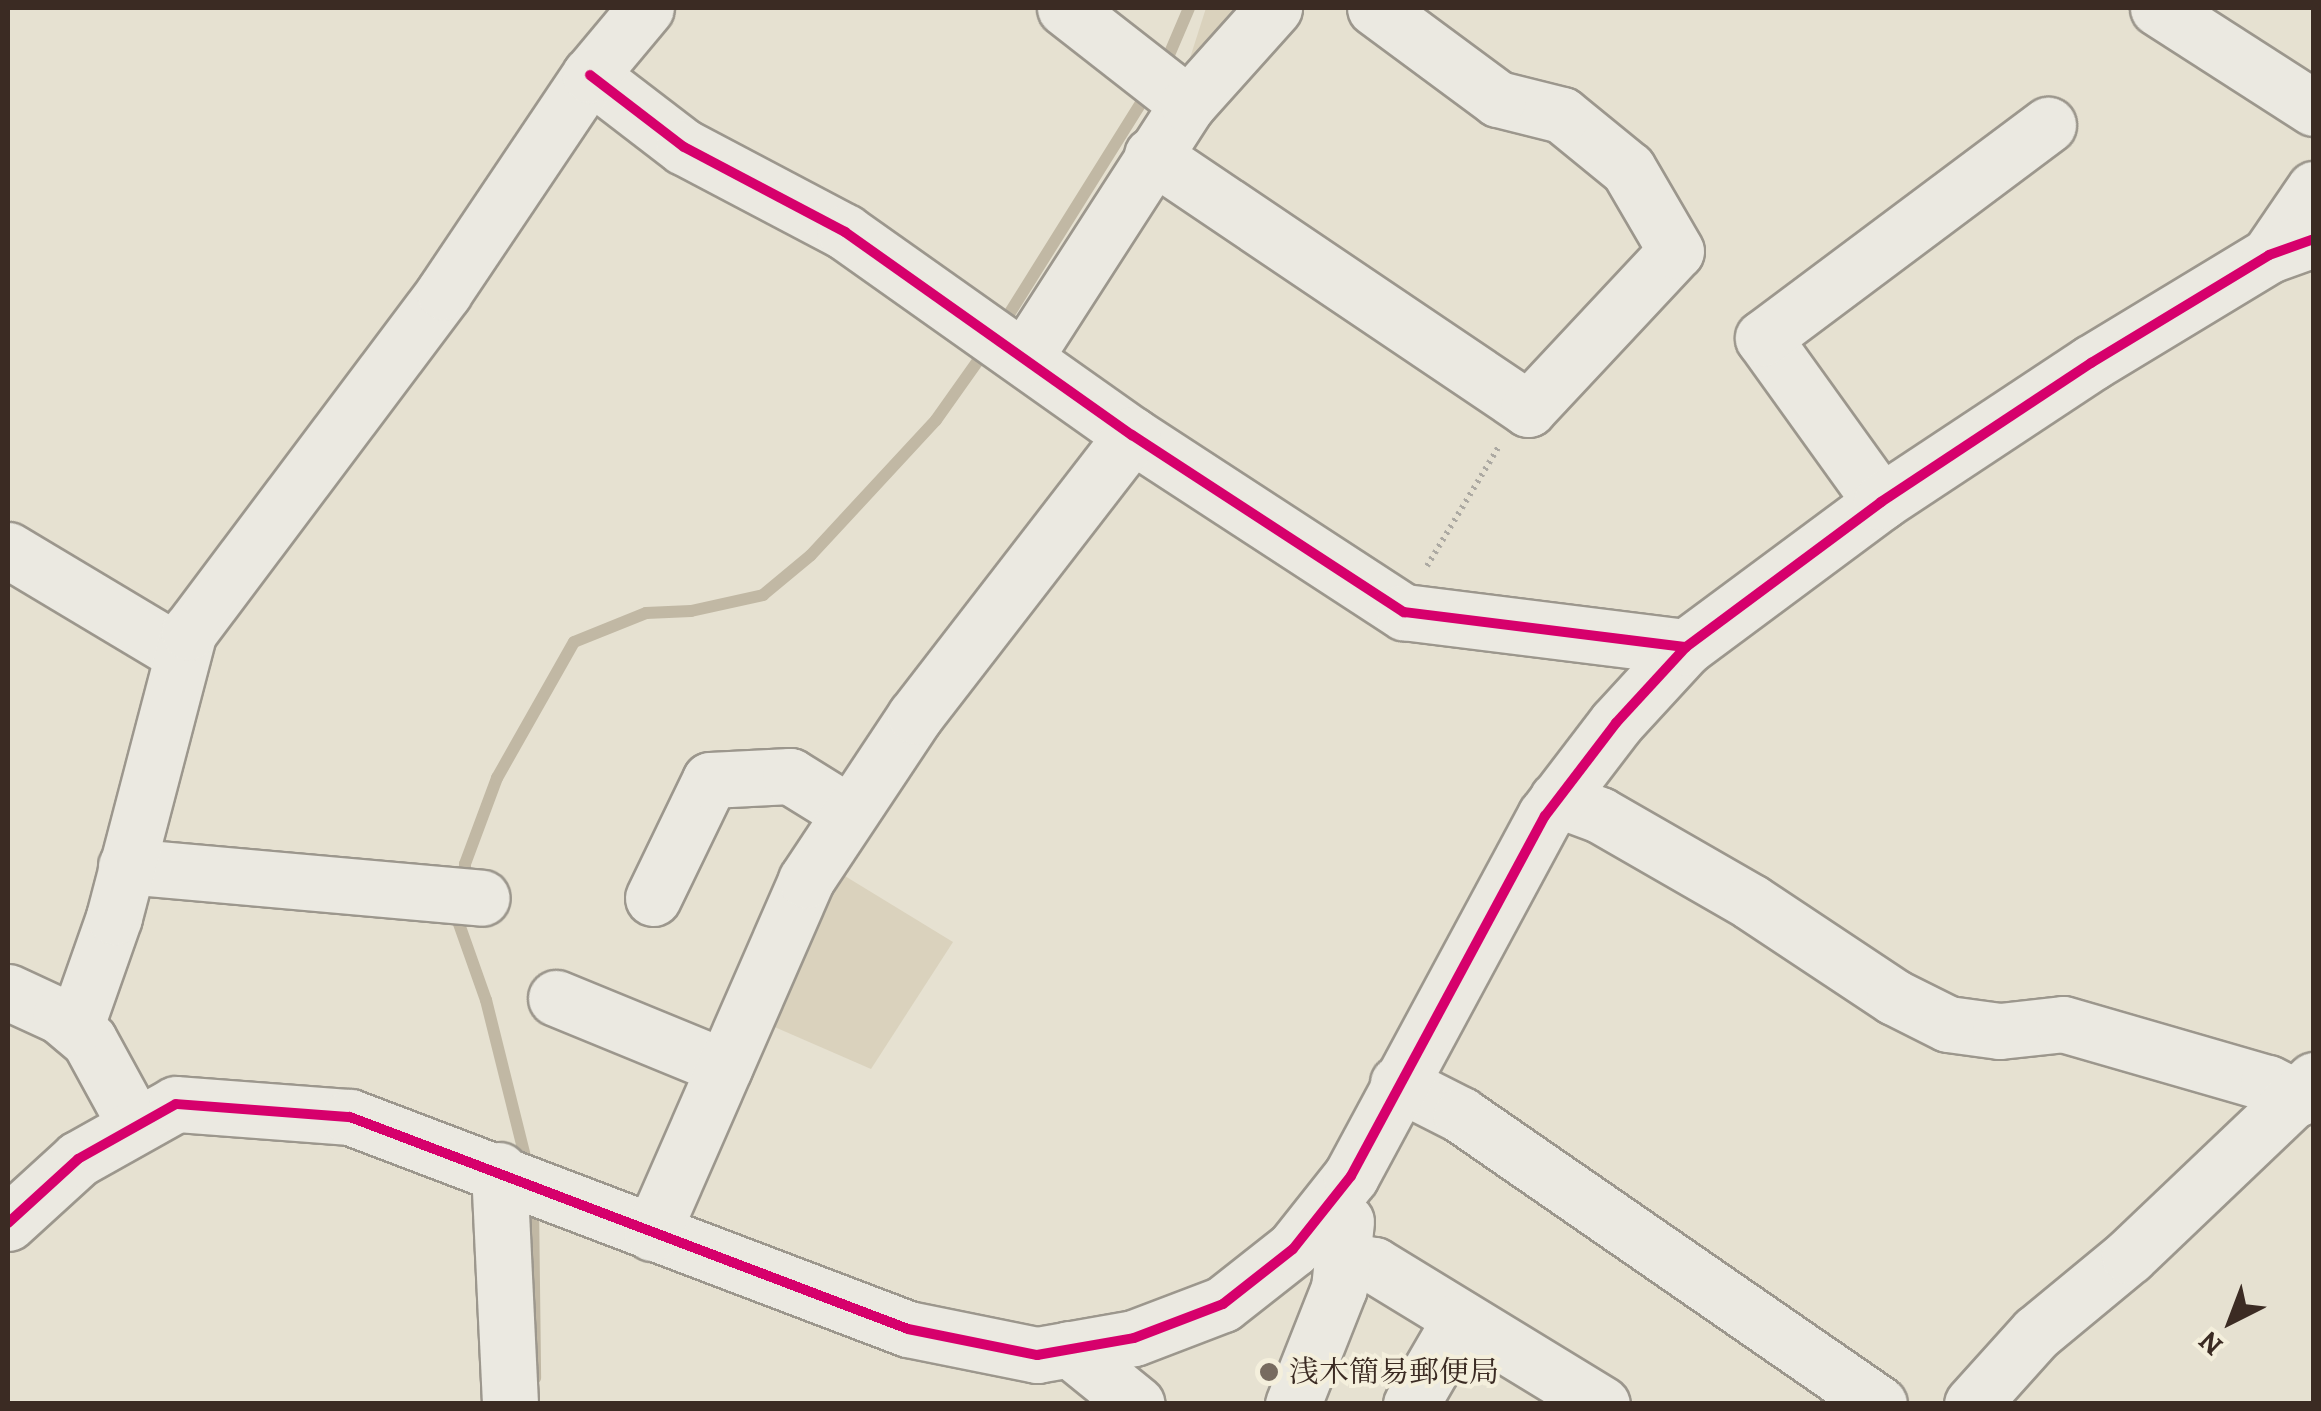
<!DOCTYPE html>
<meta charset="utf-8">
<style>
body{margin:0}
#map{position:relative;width:2321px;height:1411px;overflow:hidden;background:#e6e1d1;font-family:Alegreya,"Noto Serif JP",serif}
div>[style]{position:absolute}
.green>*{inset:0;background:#dad2bd}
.stream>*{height:12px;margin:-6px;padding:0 6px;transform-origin:6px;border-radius:6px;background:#c1b8a4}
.path>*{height:6px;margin-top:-3px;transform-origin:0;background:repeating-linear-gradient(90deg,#aca9a2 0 2.5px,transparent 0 7.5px)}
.roads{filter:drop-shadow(2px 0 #9c978d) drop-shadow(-2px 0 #9c978d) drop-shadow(0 2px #9c978d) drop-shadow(0 -2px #9c978d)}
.minor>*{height:55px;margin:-27.5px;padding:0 27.5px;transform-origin:27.5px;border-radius:27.5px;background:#ebe9e1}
.cycleway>*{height:10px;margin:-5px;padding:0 5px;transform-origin:5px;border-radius:5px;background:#d6006c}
.dots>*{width:28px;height:28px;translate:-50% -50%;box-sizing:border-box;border:5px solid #f4efdc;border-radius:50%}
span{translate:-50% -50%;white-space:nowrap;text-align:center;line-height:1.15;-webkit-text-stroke:8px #f4efdc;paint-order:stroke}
.poi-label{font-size:30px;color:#3b2b23}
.left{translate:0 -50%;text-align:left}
.frame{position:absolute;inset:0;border:10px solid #3b2b23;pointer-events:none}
.north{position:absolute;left:2181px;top:1271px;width:100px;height:100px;-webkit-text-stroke:8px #f4efdc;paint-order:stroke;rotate:222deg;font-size:28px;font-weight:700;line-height:40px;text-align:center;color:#3b2b23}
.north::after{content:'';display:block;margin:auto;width:35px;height:45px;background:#3b2b23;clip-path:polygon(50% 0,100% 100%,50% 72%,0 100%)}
</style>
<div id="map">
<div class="green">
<div style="clip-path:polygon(1206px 8px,1263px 8px,1182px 83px)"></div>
<div style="clip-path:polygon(840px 873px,953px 942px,871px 1069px,770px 1025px)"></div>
</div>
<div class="stream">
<div style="left:1163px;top:69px;width:66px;rotate:-66.9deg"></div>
<div style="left:1001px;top:327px;width:279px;rotate:-58deg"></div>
<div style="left:465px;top:884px;width:20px;rotate:-90deg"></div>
<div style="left:465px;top:864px;width:92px;rotate:-69.6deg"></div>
<div style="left:497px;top:778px;width:156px;rotate:-60.5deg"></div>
<div style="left:574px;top:642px;width:78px;rotate:-21.9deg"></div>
<div style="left:646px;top:613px;width:45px;rotate:-2.5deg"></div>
<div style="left:691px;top:611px;width:74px;rotate:-12.5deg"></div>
<div style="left:763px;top:595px;width:62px;rotate:-39.8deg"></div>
<div style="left:811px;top:555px;width:184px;rotate:-47.2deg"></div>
<div style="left:936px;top:420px;width:88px;rotate:-54.7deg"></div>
<div style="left:461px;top:909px;width:12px;rotate:104deg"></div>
<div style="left:458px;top:921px;width:84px;rotate:70.5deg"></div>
<div style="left:486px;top:1000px;width:174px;rotate:76deg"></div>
<div style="left:533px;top:1203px;width:175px;rotate:89.3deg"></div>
</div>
<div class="path">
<div style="left:1427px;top:566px;width:138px;rotate:-59deg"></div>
</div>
<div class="roads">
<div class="minor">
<div style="left:1065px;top:8px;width:156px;rotate:38deg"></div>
<div style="left:2158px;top:8px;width:185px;rotate:32.7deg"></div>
<div style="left:590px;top:75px;width:118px;rotate:37.5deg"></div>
<div style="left:684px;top:147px;width:182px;rotate:27.8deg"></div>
<div style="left:845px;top:232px;width:352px;rotate:35.3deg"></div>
<div style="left:1132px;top:435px;width:325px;rotate:33.1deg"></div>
<div style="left:1404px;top:612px;width:284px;rotate:7.1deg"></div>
<div style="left:1152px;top:155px;width:454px;rotate:34deg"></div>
<div style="left:1528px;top:409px;width:216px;rotate:-46.9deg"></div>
<div style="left:1676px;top:251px;width:95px;rotate:-120.3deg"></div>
<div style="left:1628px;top:169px;width:85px;rotate:-140.7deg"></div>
<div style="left:1562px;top:115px;width:66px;rotate:-166deg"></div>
<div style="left:1498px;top:99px;width:153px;rotate:-143.5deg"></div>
<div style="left:2269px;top:255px;width:80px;rotate:-55.7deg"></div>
<div style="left:1024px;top:358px;width:302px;rotate:-57.2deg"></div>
<div style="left:1188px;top:104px;width:129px;rotate:-48.1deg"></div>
<div style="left:1881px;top:502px;width:202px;rotate:-125.7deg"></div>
<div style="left:1763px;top:338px;width:356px;rotate:-36.8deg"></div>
<div style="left:8px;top:550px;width:203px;rotate:30.9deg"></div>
<div style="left:1557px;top:799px;width:46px;rotate:20.4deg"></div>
<div style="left:1600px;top:815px;width:174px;rotate:29.9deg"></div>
<div style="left:1751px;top:902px;width:172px;rotate:33.6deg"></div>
<div style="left:1894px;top:997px;width:60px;rotate:26.6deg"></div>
<div style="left:1948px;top:1024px;width:52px;rotate:7.7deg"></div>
<div style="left:2000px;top:1031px;width:63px;rotate:-6.3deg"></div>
<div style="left:2063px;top:1024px;width:213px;rotate:16.1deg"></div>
<div style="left:2268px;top:1083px;width:34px;rotate:27deg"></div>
<div style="left:126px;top:866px;width:357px;rotate:5.1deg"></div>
<div style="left:653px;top:898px;width:131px;rotate:-64.2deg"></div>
<div style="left:710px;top:780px;width:80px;rotate:-2.9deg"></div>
<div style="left:790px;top:776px;width:70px;rotate:31.7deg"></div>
<div style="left:8px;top:992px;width:57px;rotate:24.8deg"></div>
<div style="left:60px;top:1016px;width:38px;rotate:40deg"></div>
<div style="left:89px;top:1040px;width:96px;rotate:61.3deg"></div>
<div style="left:556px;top:998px;width:182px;rotate:22.3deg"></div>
<div style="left:75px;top:1028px;width:118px;rotate:-70.6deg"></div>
<div style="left:114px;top:917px;width:295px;rotate:-75.3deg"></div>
<div style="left:189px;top:632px;width:425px;rotate:-53.1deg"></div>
<div style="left:444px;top:292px;width:262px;rotate:-56.1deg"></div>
<div style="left:590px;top:75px;width:87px;rotate:-50.1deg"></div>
<div style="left:1398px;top:1083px;width:71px;rotate:26.9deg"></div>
<div style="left:1461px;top:1115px;width:508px;rotate:34.66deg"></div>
<div style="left:499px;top:1170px;width:234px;rotate:87.3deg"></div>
<div style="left:8px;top:1223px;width:95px;rotate:-42.4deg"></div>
<div style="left:78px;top:1159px;width:112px;rotate:-29.3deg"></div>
<div style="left:176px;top:1104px;width:174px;rotate:4.3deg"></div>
<div style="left:350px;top:1117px;width:597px;rotate:20.8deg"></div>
<div style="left:908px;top:1329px;width:132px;rotate:11.4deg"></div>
<div style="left:1037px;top:1355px;width:98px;rotate:-9.9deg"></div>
<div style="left:1134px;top:1338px;width:95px;rotate:-20.9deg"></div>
<div style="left:1223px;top:1304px;width:89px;rotate:-38.2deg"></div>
<div style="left:1293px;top:1249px;width:93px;rotate:-51.5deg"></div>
<div style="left:1351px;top:1176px;width:409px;rotate:-61.7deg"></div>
<div style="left:1545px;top:816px;width:117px;rotate:-52.6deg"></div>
<div style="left:1616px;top:723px;width:103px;rotate:-47.4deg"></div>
<div style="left:1686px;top:647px;width:243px;rotate:-36.6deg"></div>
<div style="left:1881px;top:502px;width:252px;rotate:-33.5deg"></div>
<div style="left:2091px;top:363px;width:208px;rotate:-31.2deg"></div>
<div style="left:2269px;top:255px;width:48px;rotate:-19.6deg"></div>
<div style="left:652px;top:1233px;width:385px;rotate:-66.4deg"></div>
<div style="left:806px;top:880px;width:197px;rotate:-56.4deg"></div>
<div style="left:915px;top:716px;width:355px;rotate:-52.3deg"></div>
<div style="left:1342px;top:1259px;width:33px;rotate:11deg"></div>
<div style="left:1374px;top:1265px;width:267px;rotate:31.4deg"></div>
<div style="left:1069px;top:1349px;width:87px;rotate:39deg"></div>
<div style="left:1293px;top:1404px;width:125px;rotate:-68.4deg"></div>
<div style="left:1339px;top:1288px;width:67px;rotate:-84deg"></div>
<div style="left:1411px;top:1404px;width:99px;rotate:-59.8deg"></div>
<div style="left:1972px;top:1404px;width:96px;rotate:-48deg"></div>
<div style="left:2036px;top:1333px;width:121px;rotate:-39.6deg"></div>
<div style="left:2129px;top:1256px;width:255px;rotate:-43.6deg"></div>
</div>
</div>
<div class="cycleway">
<div style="left:590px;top:75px;width:118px;rotate:37.5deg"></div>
<div style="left:684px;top:147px;width:182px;rotate:27.8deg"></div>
<div style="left:845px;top:232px;width:352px;rotate:35.3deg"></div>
<div style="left:1132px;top:435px;width:325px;rotate:33.1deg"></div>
<div style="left:1404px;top:612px;width:284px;rotate:7.1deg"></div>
<div style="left:8px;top:1223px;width:95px;rotate:-42.4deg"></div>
<div style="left:78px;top:1159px;width:112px;rotate:-29.3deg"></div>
<div style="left:176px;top:1104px;width:174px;rotate:4.3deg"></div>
<div style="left:350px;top:1117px;width:597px;rotate:20.8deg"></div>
<div style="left:908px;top:1329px;width:132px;rotate:11.4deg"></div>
<div style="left:1037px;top:1355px;width:98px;rotate:-9.9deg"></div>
<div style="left:1134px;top:1338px;width:95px;rotate:-20.9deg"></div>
<div style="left:1223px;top:1304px;width:89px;rotate:-38.2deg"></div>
<div style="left:1293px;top:1249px;width:93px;rotate:-51.5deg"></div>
<div style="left:1351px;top:1176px;width:409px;rotate:-61.7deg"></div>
<div style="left:1545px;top:816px;width:117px;rotate:-52.6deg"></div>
<div style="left:1616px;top:723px;width:103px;rotate:-47.4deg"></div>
<div style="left:1686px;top:647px;width:243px;rotate:-36.6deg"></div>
<div style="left:1881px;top:502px;width:252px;rotate:-33.5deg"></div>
<div style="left:2091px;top:363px;width:208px;rotate:-31.2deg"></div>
<div style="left:2269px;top:255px;width:48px;rotate:-19.6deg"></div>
</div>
<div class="dots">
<div style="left:1269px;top:1372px;background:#776b60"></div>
</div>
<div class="poi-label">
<span class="left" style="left:1289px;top:1372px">浅木簡易郵便局</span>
</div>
<div class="frame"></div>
<div class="north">N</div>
</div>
